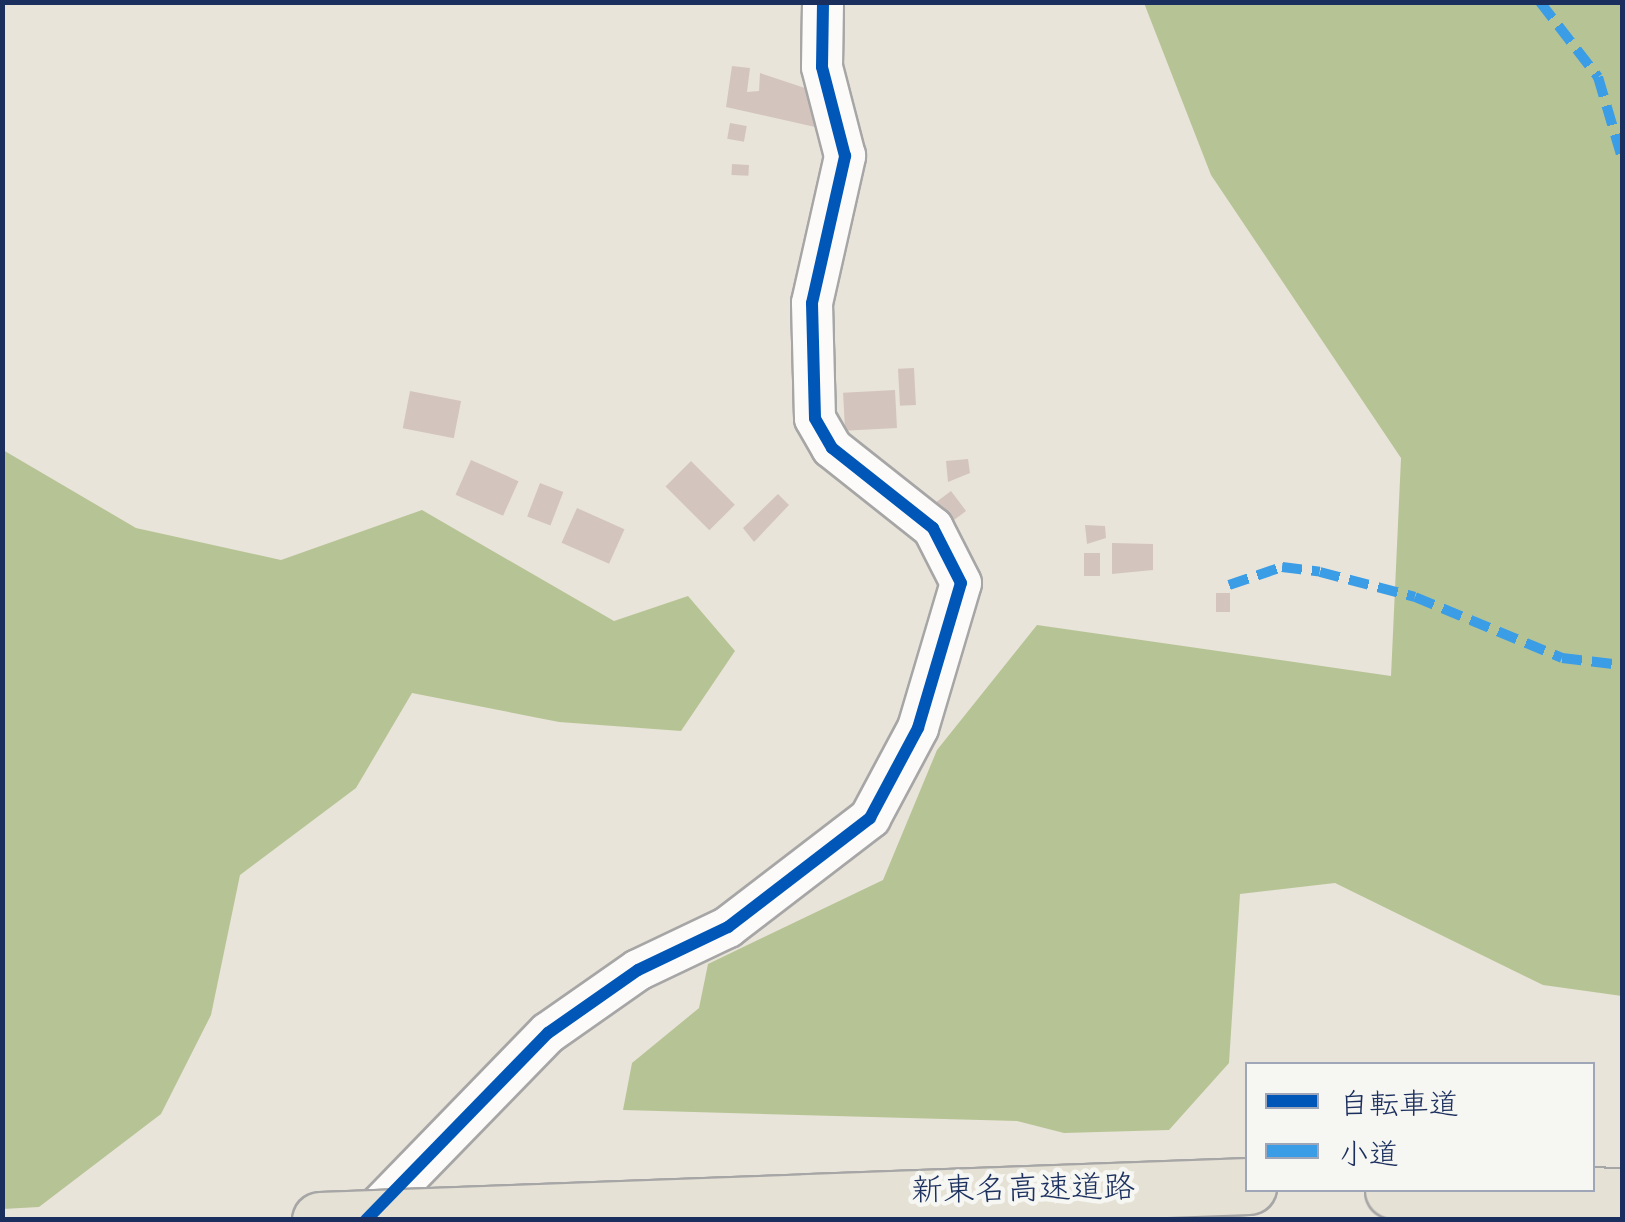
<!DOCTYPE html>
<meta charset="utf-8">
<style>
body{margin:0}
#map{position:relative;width:1625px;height:1222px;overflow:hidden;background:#e9e4d9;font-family:"Balsamiq Sans","Klee One",sans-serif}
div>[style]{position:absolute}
.forest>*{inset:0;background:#b6c495}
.building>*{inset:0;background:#d3c5be;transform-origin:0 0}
.roads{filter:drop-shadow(2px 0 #a7a6a6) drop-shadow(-2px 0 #a7a6a6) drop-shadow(0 2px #a7a6a6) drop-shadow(0 -2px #a7a6a6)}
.minor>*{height:40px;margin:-20px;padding:0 20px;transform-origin:20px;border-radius:20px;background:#fcfbf9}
.highway>*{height:55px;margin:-27.5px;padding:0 27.5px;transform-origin:27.5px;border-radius:27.5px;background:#e6e1d5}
.bridges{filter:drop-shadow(2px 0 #a7a6a6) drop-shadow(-2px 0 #a7a6a6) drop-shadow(0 2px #a7a6a6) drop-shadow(0 -2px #a7a6a6)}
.highway-bridge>*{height:55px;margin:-27.5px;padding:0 27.5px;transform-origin:27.5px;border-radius:27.5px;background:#e6e1d5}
.quiet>*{height:10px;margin-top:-5px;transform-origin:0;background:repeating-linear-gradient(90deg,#3b9de6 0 20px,transparent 0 30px)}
.cycleway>*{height:12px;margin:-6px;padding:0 6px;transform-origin:6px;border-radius:6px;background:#0057b8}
span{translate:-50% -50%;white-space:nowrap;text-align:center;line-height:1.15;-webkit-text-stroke:9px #f6f6f2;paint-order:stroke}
.street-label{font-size:32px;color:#1b2f5e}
.frame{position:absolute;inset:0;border:5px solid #1b2f5e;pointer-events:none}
.legend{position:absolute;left:1245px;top:1062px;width:350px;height:130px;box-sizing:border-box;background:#f6f6f2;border:2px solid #9ea6b7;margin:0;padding:12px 18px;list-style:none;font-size:30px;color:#1b2f5e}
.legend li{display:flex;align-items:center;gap:20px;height:50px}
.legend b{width:50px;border:2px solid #9ea6b7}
</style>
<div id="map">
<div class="forest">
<div style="clip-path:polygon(1144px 3px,1622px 3px,1622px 996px,1543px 985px,1335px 883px,1240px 894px,1229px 1063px,1169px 1130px,1064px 1133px,1017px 1121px,623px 1110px,632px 1063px,699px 1008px,708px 964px,883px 880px,937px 750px,1037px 625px,1391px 676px,1401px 458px,1211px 175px)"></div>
<div style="clip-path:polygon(3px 450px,136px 528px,281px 560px,422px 510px,614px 621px,688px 596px,735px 651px,681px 731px,559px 722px,412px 693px,356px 788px,240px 875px,211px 1015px,161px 1114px,39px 1207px,3px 1209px)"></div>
</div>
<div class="building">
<div style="clip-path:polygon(732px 66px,750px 68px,747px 92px,759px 91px,760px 73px,814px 91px,815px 127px,726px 107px)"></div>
<div style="left:730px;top:123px;width:17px;height:16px;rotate:10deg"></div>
<div style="left:732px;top:164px;width:17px;height:11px;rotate:3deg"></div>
<div style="left:914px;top:368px;width:37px;height:16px;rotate:87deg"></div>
<div style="left:895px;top:390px;width:38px;height:52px;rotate:87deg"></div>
<div style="left:410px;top:391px;width:52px;height:38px;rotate:11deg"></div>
<div style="clip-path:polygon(968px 459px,970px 473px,948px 482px,946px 461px)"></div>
<div style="left:471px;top:460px;width:52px;height:38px;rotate:24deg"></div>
<div style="left:691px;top:461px;width:62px;height:36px;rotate:45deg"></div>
<div style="left:540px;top:483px;width:25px;height:36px;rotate:21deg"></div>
<div style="left:951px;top:491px;width:25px;height:23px;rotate:53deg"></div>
<div style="clip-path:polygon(778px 494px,789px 505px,754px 542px,743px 528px)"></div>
<div style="left:577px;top:508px;width:52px;height:38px;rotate:24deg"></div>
<div style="clip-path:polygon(1085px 525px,1105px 526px,1106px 538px,1087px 544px)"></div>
<div style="clip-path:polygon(1112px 543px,1153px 544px,1153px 570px,1112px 574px)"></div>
<div style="left:1084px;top:553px;width:16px;height:23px"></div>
<div style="left:1216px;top:593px;width:14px;height:19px"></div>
</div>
<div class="roads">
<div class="minor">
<div style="left:366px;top:1220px;width:261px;rotate:-45.8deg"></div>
<div style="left:548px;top:1033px;width:110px;rotate:-35deg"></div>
<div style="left:638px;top:970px;width:100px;rotate:-25.5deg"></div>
<div style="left:728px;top:927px;width:179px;rotate:-37.5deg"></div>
<div style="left:870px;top:818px;width:102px;rotate:-61.9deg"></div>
<div style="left:918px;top:728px;width:151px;rotate:-73.5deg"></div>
<div style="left:961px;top:583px;width:62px;rotate:-117deg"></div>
<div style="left:933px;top:528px;width:129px;rotate:-141.6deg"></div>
<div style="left:832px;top:448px;width:34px;rotate:-120deg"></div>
<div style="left:815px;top:418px;width:115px;rotate:-91.5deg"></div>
<div style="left:812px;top:303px;width:151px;rotate:-77.3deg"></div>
<div style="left:845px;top:156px;width:92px;rotate:-104.5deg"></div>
<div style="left:822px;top:67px;width:65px;rotate:-89.1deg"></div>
</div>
<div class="highway">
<div style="left:1393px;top:1190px;width:229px;rotate:1.5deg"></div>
</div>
</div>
<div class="bridges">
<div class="highway-bridge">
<div style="left:320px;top:1220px;width:929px;rotate:-2.1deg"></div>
</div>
</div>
<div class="quiet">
<div style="left:1540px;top:2px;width:95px;rotate:52.3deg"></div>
<div style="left:1598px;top:77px;width:84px;rotate:73.5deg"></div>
<div style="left:1229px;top:585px;width:56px;rotate:-18.8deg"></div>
<div style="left:1282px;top:567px;width:38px;rotate:7deg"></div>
<div style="left:1320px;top:572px;width:98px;rotate:14.7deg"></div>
<div style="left:1415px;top:597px;width:159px;rotate:22.5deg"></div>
<div style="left:1562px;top:658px;width:60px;rotate:6.7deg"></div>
</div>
<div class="cycleway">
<div style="left:366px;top:1220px;width:261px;rotate:-45.8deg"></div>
<div style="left:548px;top:1033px;width:110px;rotate:-35deg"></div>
<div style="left:638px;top:970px;width:100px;rotate:-25.5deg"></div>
<div style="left:728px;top:927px;width:179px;rotate:-37.5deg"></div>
<div style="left:870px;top:818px;width:102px;rotate:-61.9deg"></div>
<div style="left:918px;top:728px;width:151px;rotate:-73.5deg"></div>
<div style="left:961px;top:583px;width:62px;rotate:-117deg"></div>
<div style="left:933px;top:528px;width:129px;rotate:-141.6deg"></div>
<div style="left:832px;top:448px;width:34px;rotate:-120deg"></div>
<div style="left:815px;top:418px;width:115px;rotate:-91.5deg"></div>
<div style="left:812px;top:303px;width:151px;rotate:-77.3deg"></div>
<div style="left:845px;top:156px;width:92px;rotate:-104.5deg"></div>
<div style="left:822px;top:67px;width:65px;rotate:-89.1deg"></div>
</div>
<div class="street-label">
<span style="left:1023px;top:1190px;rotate:-1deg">新東名高速道路</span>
</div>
<div class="frame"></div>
<ul class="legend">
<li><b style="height:12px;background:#0057b8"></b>自転車道</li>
<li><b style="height:12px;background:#3b9de6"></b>小道</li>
</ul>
</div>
